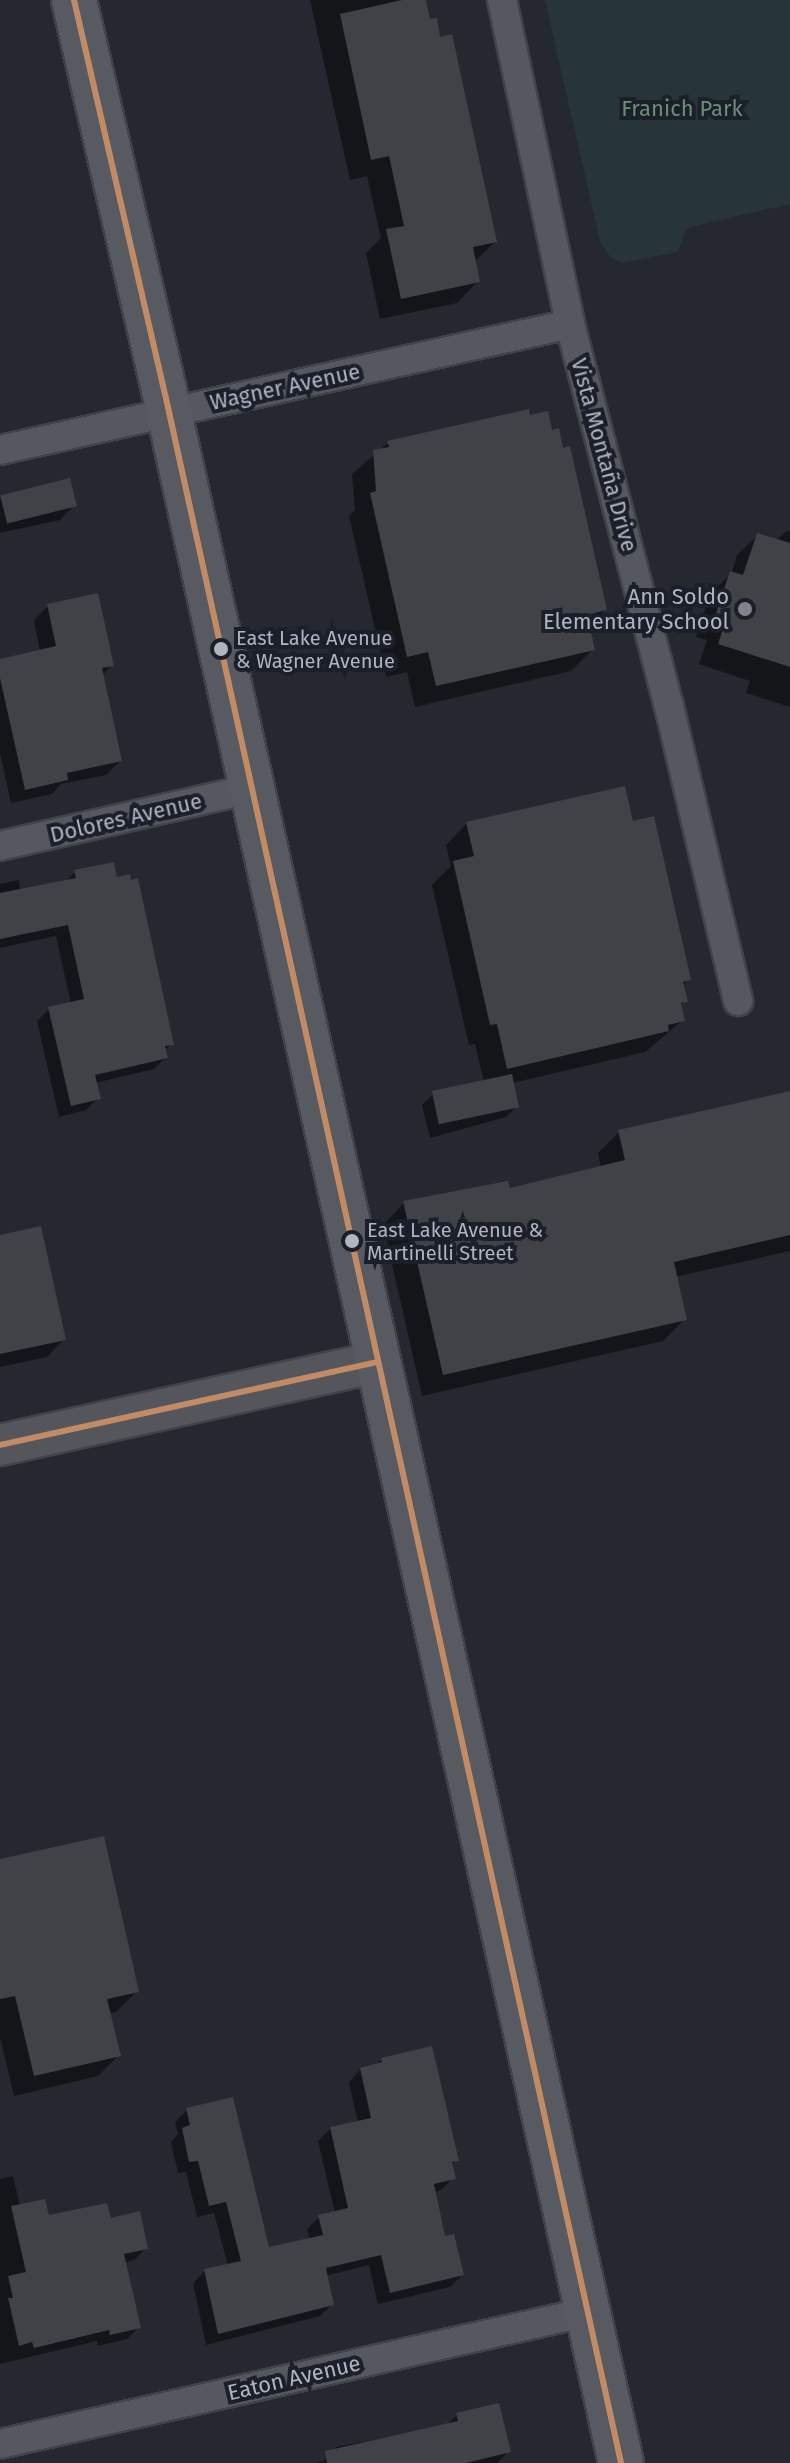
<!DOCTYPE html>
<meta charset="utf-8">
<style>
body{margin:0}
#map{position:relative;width:790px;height:2463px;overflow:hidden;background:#26282f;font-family:"Fira Sans",sans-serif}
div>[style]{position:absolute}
.green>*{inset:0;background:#283538}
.shadow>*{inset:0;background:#0007}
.building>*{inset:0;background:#404248;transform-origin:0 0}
.roads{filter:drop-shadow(2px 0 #424349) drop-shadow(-2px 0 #424349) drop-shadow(0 2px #424349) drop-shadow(0 -2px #424349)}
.street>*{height:28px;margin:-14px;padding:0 14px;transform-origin:14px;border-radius:14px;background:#55585e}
.secondary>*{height:40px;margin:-20px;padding:0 20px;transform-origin:20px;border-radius:20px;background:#54565c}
.primary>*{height:44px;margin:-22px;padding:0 22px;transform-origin:22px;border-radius:22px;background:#575a60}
.bus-1>*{height:6px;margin:-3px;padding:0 3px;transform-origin:3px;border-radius:3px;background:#c18c65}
.dots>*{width:22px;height:22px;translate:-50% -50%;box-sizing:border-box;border:4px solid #1b1f29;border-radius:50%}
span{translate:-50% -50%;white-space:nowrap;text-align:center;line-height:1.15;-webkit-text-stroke:8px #1b1f29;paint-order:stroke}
.bus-label{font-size:20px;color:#b0b4c1}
.left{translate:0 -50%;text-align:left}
.park-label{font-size:22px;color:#6b8e77}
.street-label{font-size:22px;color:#b0b4c1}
.poi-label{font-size:22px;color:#b0b4c1}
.right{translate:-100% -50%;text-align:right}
</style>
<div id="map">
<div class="green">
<div style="clip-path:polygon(545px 0,790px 0,790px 204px,690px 227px,684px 233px,678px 252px,622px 263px,611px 258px,600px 241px)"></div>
</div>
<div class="shadow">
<div style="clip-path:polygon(310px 0,416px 0,495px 242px,474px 262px,478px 281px,457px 303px,380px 319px,366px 253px,381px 238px,367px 176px,350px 180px)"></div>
<div style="clip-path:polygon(388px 443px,605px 610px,588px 627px,593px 649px,571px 671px,415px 707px,407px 672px,386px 677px,349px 516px,355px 510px,352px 474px)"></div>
<div style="clip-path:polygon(0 496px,74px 505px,60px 520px,0 533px)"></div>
<div style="clip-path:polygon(786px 531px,790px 532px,790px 707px,746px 693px,750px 681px,699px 664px,707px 640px,696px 637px,710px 594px,732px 573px,737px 555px,758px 535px,776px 541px)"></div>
<div style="clip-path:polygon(48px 606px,112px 665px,102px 675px,120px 761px,106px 775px,61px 784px,52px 794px,11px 803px,0 753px,0 661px,40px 652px,34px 620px)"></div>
<div style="clip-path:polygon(467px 823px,631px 823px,688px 980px,682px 986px,685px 1001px,680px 1006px,683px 1020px,645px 1052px,512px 1083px,517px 1106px,506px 1117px,430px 1138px,422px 1105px,433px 1094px,484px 1082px,475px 1044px,469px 1045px,432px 885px,451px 866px,446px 845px)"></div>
<div style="clip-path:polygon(75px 872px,172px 1044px,164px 1051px,166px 1057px,154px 1069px,95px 1083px,98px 1098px,86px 1110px,59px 1117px,37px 1021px,49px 1009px,71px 1004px,56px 936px,0 948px,0 884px,19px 880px,20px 891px,65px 882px)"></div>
<div style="clip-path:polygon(790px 1093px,790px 1251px,675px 1277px,684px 1320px,663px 1341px,422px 1396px,383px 1225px,404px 1203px,508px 1191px,601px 1168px,598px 1153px,619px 1132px)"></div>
<div style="clip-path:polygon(0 1237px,64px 1339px,47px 1357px,0 1367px)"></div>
<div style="clip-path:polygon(0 1861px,137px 1991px,116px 2012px,109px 2013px,119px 2055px,98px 2076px,14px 2096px,0 2037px)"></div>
<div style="clip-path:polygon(382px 2059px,456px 2160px,451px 2166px,453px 2178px,441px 2190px,433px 2192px,444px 2238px,462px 2275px,450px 2287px,378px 2304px,369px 2265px,325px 2276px,332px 2304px,320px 2316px,206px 2345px,193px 2283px,205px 2271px,228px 2266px,214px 2213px,197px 2217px,186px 2172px,178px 2173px,171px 2142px,178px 2134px,175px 2122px,187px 2110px,267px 2250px,310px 2240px,307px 2229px,319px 2217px,335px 2213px,318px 2141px,330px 2129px,358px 2123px,349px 2082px,361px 2069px,375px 2066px)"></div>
<div style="clip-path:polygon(13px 2176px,20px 2206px,47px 2218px,109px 2220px,146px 2248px,134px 2260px,124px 2263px,139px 2327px,127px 2339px,98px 2346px,97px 2341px,0 2364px,0 2179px)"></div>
<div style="clip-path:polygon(457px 2415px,508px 2452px,497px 2463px,315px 2463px,324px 2461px,336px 2447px,447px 2425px)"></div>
</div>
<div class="building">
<div style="clip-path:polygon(402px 0,426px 0,430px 19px,437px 18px,440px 37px,452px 34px,497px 242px,473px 247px,480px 282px,401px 299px,386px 229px,404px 226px,389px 156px,371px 160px,340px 14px)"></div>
<div style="clip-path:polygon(529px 409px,530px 415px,548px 411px,552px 430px,559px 428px,563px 448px,570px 446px,607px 610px,587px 615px,595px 650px,436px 686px,428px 652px,407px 657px,370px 493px,376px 491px,373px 450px,389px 447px,387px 441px)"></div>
<div style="left:70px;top:478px;width:29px;height:72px;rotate:76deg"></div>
<div style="clip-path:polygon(757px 533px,790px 543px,790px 667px,718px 644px,726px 620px,715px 616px,730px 571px,743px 575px)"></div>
<div style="clip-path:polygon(98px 593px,114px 666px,102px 668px,122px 761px,67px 773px,68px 780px,25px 790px,0 678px,0 659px,56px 646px,47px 604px)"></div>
<div style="clip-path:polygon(625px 786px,633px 821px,654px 816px,691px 980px,683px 982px,688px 1002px,681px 1003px,685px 1021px,668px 1025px,669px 1031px,507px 1069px,497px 1024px,490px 1025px,453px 861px,474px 856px,466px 822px)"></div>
<div style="clip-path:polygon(114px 862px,117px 877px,130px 874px,131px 880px,138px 878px,174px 1045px,165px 1046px,168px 1058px,95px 1075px,101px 1099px,71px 1106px,48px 1007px,84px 999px,68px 925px,0 939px,0 893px,76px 878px,74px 870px)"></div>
<div style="left:512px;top:1074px;width:34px;height:82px;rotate:78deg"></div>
<div style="clip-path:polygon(790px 1091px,790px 1235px,674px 1262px,687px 1320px,443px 1375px,403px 1201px,508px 1181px,510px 1188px,625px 1160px,618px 1130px)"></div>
<div style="clip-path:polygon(41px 1226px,66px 1340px,0 1354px,0 1235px)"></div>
<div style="clip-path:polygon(104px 1836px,139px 1992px,107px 1999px,121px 2056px,34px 2076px,15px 1996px,0 1999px,0 1859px)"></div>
<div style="clip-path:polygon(432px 2046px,459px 2161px,452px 2162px,456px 2179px,434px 2184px,445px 2236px,454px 2234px,464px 2275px,390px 2293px,381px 2255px,326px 2268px,334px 2305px,218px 2334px,204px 2269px,241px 2261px,226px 2202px,209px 2206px,198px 2161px,189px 2162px,182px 2128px,190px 2125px,186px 2108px,233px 2097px,269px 2247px,323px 2235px,318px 2215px,348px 2208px,330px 2127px,371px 2118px,360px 2068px,382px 2062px,381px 2058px)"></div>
<div style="clip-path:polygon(45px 2199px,49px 2215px,107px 2203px,111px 2218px,140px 2211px,148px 2249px,124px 2254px,141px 2328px,110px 2335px,109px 2330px,34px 2348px,32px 2342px,19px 2346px,8px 2298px,13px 2298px,8px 2276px,26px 2272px,11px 2206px)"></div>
<div style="clip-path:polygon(499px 2403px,511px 2452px,466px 2463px,327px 2463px,325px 2451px,458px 2421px,456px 2413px)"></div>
</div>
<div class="roads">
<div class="street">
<div style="left:502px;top:0;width:331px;rotate:78.1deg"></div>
<div style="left:570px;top:324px;width:395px;rotate:75.5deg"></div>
<div style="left:669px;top:706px;width:303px;rotate:76.8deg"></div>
<div style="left:0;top:450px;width:584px;rotate:-12.46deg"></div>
<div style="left:0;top:846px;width:257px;rotate:-12.8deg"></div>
<div style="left:0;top:2444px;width:602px;rotate:-12.67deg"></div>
</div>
<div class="secondary">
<div style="left:0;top:1445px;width:385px;rotate:-12.4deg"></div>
</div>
<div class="primary">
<div style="left:74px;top:0;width:423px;rotate:77deg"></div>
<div style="left:169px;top:412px;width:2100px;rotate:77.57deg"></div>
</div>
</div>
<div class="bus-1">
<div style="left:74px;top:0;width:423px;rotate:77deg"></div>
<div style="left:169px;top:412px;width:2100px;rotate:77.57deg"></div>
<div style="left:0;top:1445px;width:385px;rotate:-12.4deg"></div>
</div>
<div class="dots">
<div style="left:745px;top:609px;background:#80838e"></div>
<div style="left:221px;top:649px;background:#b0b4c1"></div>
<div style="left:352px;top:1241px;background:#b0b4c1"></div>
</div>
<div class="bus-label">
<span class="left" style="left:236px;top:650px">East Lake Avenue<br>&amp; Wagner Avenue</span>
<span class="left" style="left:367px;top:1242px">East Lake Avenue &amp;<br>Martinelli Street</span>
</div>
<div class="park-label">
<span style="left:682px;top:109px">Franich Park</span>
</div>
<div class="street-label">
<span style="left:285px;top:387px;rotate:-12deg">Wagner Avenue</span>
<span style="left:604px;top:455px;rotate:75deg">Vista Montaña Drive</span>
<span style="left:126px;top:818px;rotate:-13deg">Dolores Avenue</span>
<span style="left:294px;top:2378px;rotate:-13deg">Eaton Avenue</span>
</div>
<div class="poi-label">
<span class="right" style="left:729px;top:609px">Ann Soldo<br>Elementary School</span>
</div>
</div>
